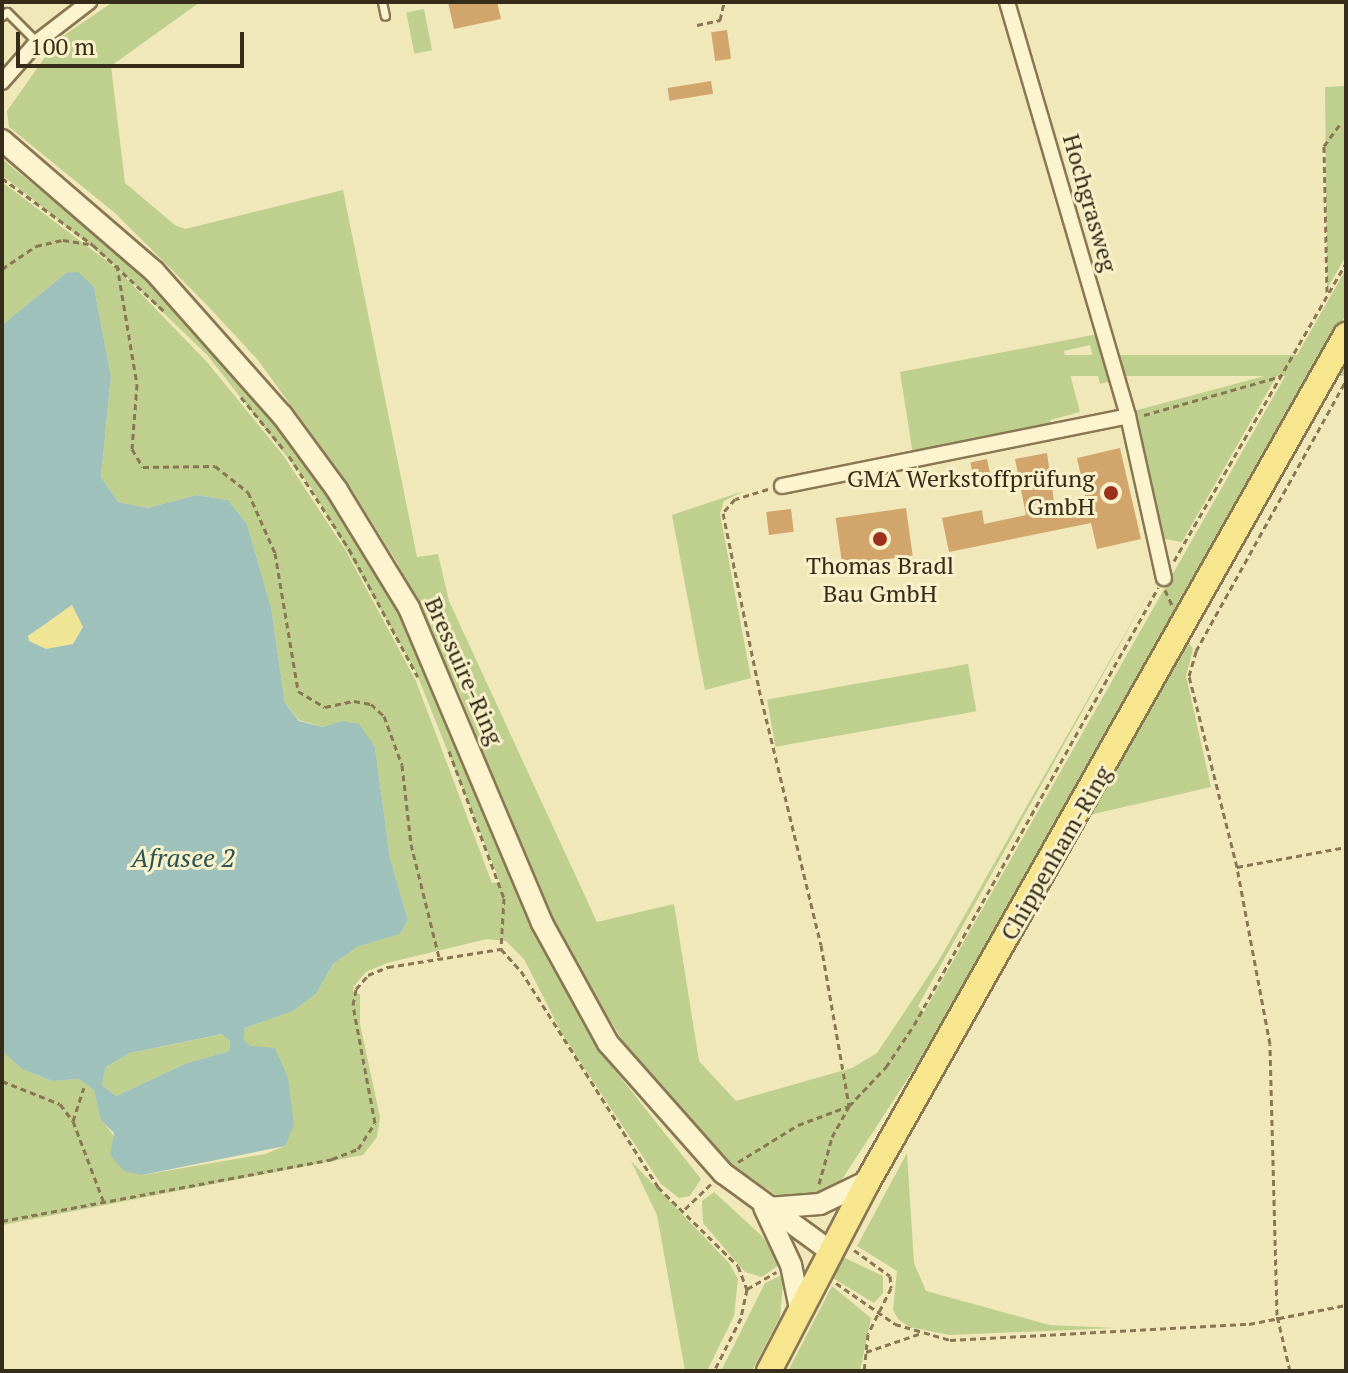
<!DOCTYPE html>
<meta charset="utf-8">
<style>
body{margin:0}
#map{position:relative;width:1348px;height:1373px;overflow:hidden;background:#f1e8ba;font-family:"PT Serif",serif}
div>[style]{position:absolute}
.green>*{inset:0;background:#becf8e;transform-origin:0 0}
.sand>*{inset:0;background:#f0e495}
.water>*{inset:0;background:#9fc1bc}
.building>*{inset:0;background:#d2a56d;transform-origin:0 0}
.path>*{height:3px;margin-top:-1.5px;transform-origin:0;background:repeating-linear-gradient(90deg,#897754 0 6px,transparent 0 10px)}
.roads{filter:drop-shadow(2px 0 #897754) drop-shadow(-2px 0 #897754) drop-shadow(0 2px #897754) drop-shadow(0 -2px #897754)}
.service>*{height:7px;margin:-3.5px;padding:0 3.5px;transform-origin:3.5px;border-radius:3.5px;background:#fbf4ce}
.minor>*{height:14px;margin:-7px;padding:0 7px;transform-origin:7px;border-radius:7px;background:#fbf4ce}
.secondary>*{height:20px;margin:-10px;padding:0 10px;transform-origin:10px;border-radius:10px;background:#fbf4ce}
.primary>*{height:24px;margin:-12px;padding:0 12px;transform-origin:12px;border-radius:12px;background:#f8e68e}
.dots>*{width:22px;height:22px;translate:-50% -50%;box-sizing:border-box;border:4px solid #f8f1ca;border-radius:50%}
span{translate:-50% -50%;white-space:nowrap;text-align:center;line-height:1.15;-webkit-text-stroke:6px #f8f1ca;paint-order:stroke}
.street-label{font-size:24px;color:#362c1a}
.poi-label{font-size:24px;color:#362c1a}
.right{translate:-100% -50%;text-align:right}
.water-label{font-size:26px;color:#285457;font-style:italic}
.frame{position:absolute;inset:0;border:4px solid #362c1a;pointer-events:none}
.scale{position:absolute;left:16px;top:32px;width:228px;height:36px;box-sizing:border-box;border:4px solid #362c1a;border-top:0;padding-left:10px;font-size:24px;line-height:28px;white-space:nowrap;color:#362c1a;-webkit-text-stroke:6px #f8f1ca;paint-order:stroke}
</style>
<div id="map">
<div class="green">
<div style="clip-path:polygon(113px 2px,200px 2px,111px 66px,125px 183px,175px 225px,185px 229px,343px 190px,417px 557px,438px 554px,449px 601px,597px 922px,674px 904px,699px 1061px,736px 1101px,852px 1068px,877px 1053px,939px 960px,1154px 583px,918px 1006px,924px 1012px,1346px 269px,1346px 314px,940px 1029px,839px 1184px,807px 1200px,781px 1198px,713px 1153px,649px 1084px,554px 928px,458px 690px,398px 564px,347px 482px,257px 359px,206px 304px,115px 213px,9px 127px,7px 111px,57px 40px)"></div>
<div style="left:424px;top:9px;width:42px;height:18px;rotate:79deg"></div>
<div style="clip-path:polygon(1346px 86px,1346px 256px,1327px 289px,1325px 87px)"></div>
<div style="clip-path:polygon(2px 159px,145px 274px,253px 391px,312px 471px,407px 628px,529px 916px,568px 996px,610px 1064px,701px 1179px,690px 1196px,679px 1198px,661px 1184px,562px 1034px,524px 959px,506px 941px,487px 939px,387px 963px,366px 972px,354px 986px,353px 992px,360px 994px,360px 1024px,380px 1117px,377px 1137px,363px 1155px,2px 1225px,2px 1051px,22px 1069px,52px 1081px,79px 1079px,94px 1090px,102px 1120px,142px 1175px,265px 1154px,285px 1146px,251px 1046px,242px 1039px,245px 1028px,293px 1011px,316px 994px,333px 964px,357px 947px,400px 934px,408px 920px,390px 858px,375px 747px,342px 721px,323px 727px,299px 720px,285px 703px,271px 607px,247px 524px,228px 500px,196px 495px,148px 508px,118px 502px,101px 477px,111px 376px,94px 287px,66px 273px,2px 325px,2px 182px,116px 268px,207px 362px,283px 455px,346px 551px,416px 681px,492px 883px,500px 882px,416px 672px,310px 486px,208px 356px,113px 264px,2px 175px)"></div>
<div style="clip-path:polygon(1098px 334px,1111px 381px,1100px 384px,1090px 345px,1064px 351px,1080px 412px,1050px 420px,1053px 432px,913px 455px,900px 372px)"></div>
<div style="left:1346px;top:355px;width:21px;height:320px;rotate:90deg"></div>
<div style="clip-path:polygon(1279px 372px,1182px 542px,1159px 538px,1134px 411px)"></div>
<div style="clip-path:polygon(744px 491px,724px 501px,720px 514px,751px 678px,705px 690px,672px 515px)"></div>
<div style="clip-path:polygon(1186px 638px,1193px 649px,1186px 676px,1211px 787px,1089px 815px)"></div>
<div style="left:968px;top:664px;width:48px;height:204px;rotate:80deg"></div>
<div style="clip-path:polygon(223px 1034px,230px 1041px,229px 1051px,187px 1063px,116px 1096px,102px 1085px,106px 1067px,130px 1053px)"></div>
<div style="clip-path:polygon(907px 1153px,914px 1263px,926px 1291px,1050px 1325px,1115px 1328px,950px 1335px,909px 1327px,898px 1319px,893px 1310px,897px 1271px,857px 1246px)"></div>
<div style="clip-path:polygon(631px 1161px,729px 1263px,738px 1279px,734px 1316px,707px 1371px,685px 1371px,657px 1215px)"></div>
<div style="clip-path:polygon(714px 1192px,762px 1236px,780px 1264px,762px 1277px,745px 1272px,703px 1223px,702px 1201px)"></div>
<div style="clip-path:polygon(843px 1257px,883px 1276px,883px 1293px,874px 1303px,831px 1277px)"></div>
<div style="clip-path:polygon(784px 1274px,780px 1317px,752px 1371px,721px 1371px,765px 1283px)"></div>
<div style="clip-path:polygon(832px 1286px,871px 1318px,860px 1371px,788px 1371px)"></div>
</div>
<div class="sand">
<div style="clip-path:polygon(72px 605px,83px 627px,73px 644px,46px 649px,29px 641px,27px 637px)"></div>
</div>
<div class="water">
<div style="clip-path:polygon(evenodd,78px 272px,94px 287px,111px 376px,101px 477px,118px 502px,148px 508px,196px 495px,228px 500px,247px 524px,271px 607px,285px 703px,299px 721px,323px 727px,342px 721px,359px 724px,375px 747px,390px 858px,408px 920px,400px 934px,357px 947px,333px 964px,316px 994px,293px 1011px,245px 1028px,243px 1039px,251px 1046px,275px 1048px,288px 1078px,294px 1125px,285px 1146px,142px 1175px,124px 1171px,110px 1155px,114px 1133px,101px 1120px,94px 1090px,79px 1079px,52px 1081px,22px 1069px,2px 1051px,2px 325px,66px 273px,78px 272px,72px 605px,83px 627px,73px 644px,46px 649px,29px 641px,28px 636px,72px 605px,78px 272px,222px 1034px,230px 1041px,229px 1051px,187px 1063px,116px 1096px,102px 1085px,106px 1067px,130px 1053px,222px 1034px)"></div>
</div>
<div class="building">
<div style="clip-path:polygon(448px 2px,497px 2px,501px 19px,454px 29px)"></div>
<div style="left:727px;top:30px;width:29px;height:16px;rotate:82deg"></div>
<div style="left:711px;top:81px;width:13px;height:44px;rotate:81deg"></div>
<div style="clip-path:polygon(1120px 448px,1141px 539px,1097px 549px,1091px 523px,949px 552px,942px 518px,982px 510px,984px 524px,1026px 515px,1015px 459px,1047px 453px,1056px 515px,1088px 509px,1077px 458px)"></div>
<div style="left:987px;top:459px;width:19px;height:17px;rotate:78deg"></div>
<div style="left:906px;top:508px;width:48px;height:71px;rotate:82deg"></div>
<div style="left:791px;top:509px;width:23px;height:25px;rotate:83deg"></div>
</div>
<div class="path">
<div style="left:697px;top:25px;width:24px;rotate:-12deg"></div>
<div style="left:720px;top:20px;width:18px;rotate:-77deg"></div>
<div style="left:2px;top:178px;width:113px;rotate:36.4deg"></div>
<div style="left:93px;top:245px;width:97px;rotate:42.9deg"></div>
<div style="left:117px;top:265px;width:121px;rotate:80.5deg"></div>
<div style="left:137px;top:384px;width:65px;rotate:94.4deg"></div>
<div style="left:132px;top:449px;width:21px;rotate:59deg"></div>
<div style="left:143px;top:467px;width:72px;rotate:-0.8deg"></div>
<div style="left:215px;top:466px;width:42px;rotate:38.2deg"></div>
<div style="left:248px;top:492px;width:67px;rotate:66.1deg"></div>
<div style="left:275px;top:553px;width:140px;rotate:80.5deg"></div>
<div style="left:298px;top:691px;width:31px;rotate:31deg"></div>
<div style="left:325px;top:707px;width:30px;rotate:-12deg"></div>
<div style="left:354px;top:701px;width:17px;rotate:10deg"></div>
<div style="left:371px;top:704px;width:18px;rotate:43deg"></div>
<div style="left:384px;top:716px;width:52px;rotate:69.8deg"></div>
<div style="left:402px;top:765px;width:80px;rotate:83.5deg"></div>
<div style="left:411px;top:844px;width:116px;rotate:76.1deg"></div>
<div style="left:2px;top:269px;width:41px;rotate:-34.1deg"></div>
<div style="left:36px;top:246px;width:28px;rotate:-13deg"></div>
<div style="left:63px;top:240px;width:26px;rotate:9deg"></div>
<div style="left:1327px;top:292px;width:146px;rotate:-91.2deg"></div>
<div style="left:1324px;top:146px;width:29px;rotate:-54deg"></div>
<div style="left:241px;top:397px;width:68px;rotate:50.9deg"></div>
<div style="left:1144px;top:415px;width:143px;rotate:-15.8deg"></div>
<div style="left:289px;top:456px;width:111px;rotate:57.2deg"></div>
<div style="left:349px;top:549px;width:145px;rotate:61.7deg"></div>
<div style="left:768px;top:489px;width:34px;rotate:163deg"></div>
<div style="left:735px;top:499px;width:18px;rotate:131deg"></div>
<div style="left:723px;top:513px;width:180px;rotate:78.4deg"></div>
<div style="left:759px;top:689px;width:263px;rotate:76.4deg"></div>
<div style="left:821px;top:945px;width:163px;rotate:80.1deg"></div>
<div style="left:1174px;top:561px;width:344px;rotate:-60deg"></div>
<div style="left:1165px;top:590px;width:17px;rotate:65deg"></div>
<div style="left:449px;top:751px;width:157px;rotate:69.5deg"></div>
<div style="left:504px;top:898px;width:51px;rotate:93.4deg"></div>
<div style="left:1237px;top:867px;width:111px;rotate:-10.4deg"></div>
<div style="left:2px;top:1081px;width:62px;rotate:21.6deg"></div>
<div style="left:60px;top:1104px;width:21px;rotate:53deg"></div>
<div style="left:73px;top:1121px;width:85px;rotate:69.2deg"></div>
<div style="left:73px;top:1121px;width:35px;rotate:-72deg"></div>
<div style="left:738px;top:1162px;width:70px;rotate:-31.7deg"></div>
<div style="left:798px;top:1125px;width:54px;rotate:-20.4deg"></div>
<div style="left:819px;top:1184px;width:49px;rotate:-74.5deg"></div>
<div style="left:832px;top:1137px;width:35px;rotate:-61deg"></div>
<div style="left:849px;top:1106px;width:54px;rotate:-46.5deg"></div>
<div style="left:886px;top:1067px;width:50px;rotate:-56.3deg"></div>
<div style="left:914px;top:1025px;width:501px;rotate:-60.82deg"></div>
<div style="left:685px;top:1209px;width:36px;rotate:-44deg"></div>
<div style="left:2px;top:1221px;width:336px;rotate:-10.6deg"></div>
<div style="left:332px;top:1159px;width:28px;rotate:-21deg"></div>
<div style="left:358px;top:1149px;width:31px;rotate:-57deg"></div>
<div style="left:375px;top:1123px;width:120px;rotate:-100.6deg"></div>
<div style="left:353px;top:1005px;width:16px;rotate:-79deg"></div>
<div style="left:356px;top:989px;width:18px;rotate:-49deg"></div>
<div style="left:368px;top:975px;width:22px;rotate:-22deg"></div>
<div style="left:388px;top:967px;width:114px;rotate:-9.1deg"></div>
<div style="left:501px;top:949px;width:30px;rotate:48deg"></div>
<div style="left:521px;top:971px;width:256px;rotate:57.6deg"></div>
<div style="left:658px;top:1187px;width:112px;rotate:44.6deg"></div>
<div style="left:738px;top:1266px;width:25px;rotate:69deg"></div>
<div style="left:747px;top:1289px;width:30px;rotate:102deg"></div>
<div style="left:741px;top:1318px;width:59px;rotate:117deg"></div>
<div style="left:854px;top:1250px;width:44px;rotate:35.8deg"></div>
<div style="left:890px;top:1276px;width:12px;rotate:85deg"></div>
<div style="left:891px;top:1288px;width:51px;rotate:116.6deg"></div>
<div style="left:868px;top:1334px;width:37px;rotate:96deg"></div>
<div style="left:836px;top:1283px;width:72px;rotate:34.8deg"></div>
<div style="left:895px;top:1324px;width:57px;rotate:16.2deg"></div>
<div style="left:950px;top:1340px;width:299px;rotate:-3.1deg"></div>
<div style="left:1249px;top:1324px;width:99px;rotate:-11.1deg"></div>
<div style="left:747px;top:1289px;width:34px;rotate:-30deg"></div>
<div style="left:866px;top:1352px;width:56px;rotate:-18.8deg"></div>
<div style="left:1290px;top:1371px;width:57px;rotate:-103.1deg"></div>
<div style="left:1277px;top:1315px;width:271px;rotate:-91.5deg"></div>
<div style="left:1270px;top:1044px;width:180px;rotate:-100.6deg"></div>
<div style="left:1237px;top:867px;width:197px;rotate:-104.1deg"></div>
<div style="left:1189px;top:676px;width:26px;rotate:-74deg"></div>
<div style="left:1196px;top:651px;width:310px;rotate:-61deg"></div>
</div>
<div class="roads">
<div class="service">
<div style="left:382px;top:2px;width:14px;rotate:78deg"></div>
<div style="left:2px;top:16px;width:6px;rotate:-39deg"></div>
<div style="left:7px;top:12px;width:42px;rotate:45deg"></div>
</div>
<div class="minor">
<div style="left:1007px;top:2px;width:431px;rotate:73.7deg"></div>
<div style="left:1128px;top:416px;width:166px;rotate:77.5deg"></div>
<div style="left:2px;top:82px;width:53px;rotate:-48.8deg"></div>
<div style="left:37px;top:42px;width:66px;rotate:-37.6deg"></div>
<div style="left:782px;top:486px;width:353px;rotate:-11.4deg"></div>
</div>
<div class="secondary">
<div style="left:2px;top:140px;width:201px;rotate:40.8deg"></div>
<div style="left:154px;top:271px;width:193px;rotate:48.4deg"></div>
<div style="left:282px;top:415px;width:93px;rotate:53.7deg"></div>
<div style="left:337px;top:490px;width:138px;rotate:58.6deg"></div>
<div style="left:409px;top:608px;width:342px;rotate:67.1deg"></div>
<div style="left:542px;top:923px;width:137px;rotate:61.2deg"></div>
<div style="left:608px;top:1043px;width:174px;rotate:48.5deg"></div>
<div style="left:723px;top:1173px;width:132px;rotate:36.1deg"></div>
<div style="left:764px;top:1207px;width:64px;rotate:65deg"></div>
<div style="left:791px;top:1265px;width:45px;rotate:78.4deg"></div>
<div style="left:768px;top:1208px;width:52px;rotate:-4.4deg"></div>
<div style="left:820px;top:1204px;width:53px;rotate:-25.6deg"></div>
</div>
<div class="primary">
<div style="left:769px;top:1371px;width:214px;rotate:-62.5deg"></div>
<div style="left:868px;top:1181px;width:972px;rotate:-60.53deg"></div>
</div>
</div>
<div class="dots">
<div style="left:1111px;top:493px;background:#9c301f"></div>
<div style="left:880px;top:539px;background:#9c301f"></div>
</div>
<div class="street-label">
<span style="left:1090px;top:203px;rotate:74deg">Hochgrasweg</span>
<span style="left:464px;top:671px;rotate:66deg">Bressuire-Ring</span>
<span style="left:1056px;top:853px;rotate:-60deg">Chippenham-Ring</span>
</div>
<div class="poi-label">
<span class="right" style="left:1095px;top:493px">GMA Werkstoffprüfung<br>GmbH</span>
<span style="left:880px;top:580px">Thomas Bradl<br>Bau GmbH</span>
</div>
<div class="water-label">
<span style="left:183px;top:858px">Afrasee 2</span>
</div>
<div class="frame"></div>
<div class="scale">100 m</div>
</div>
